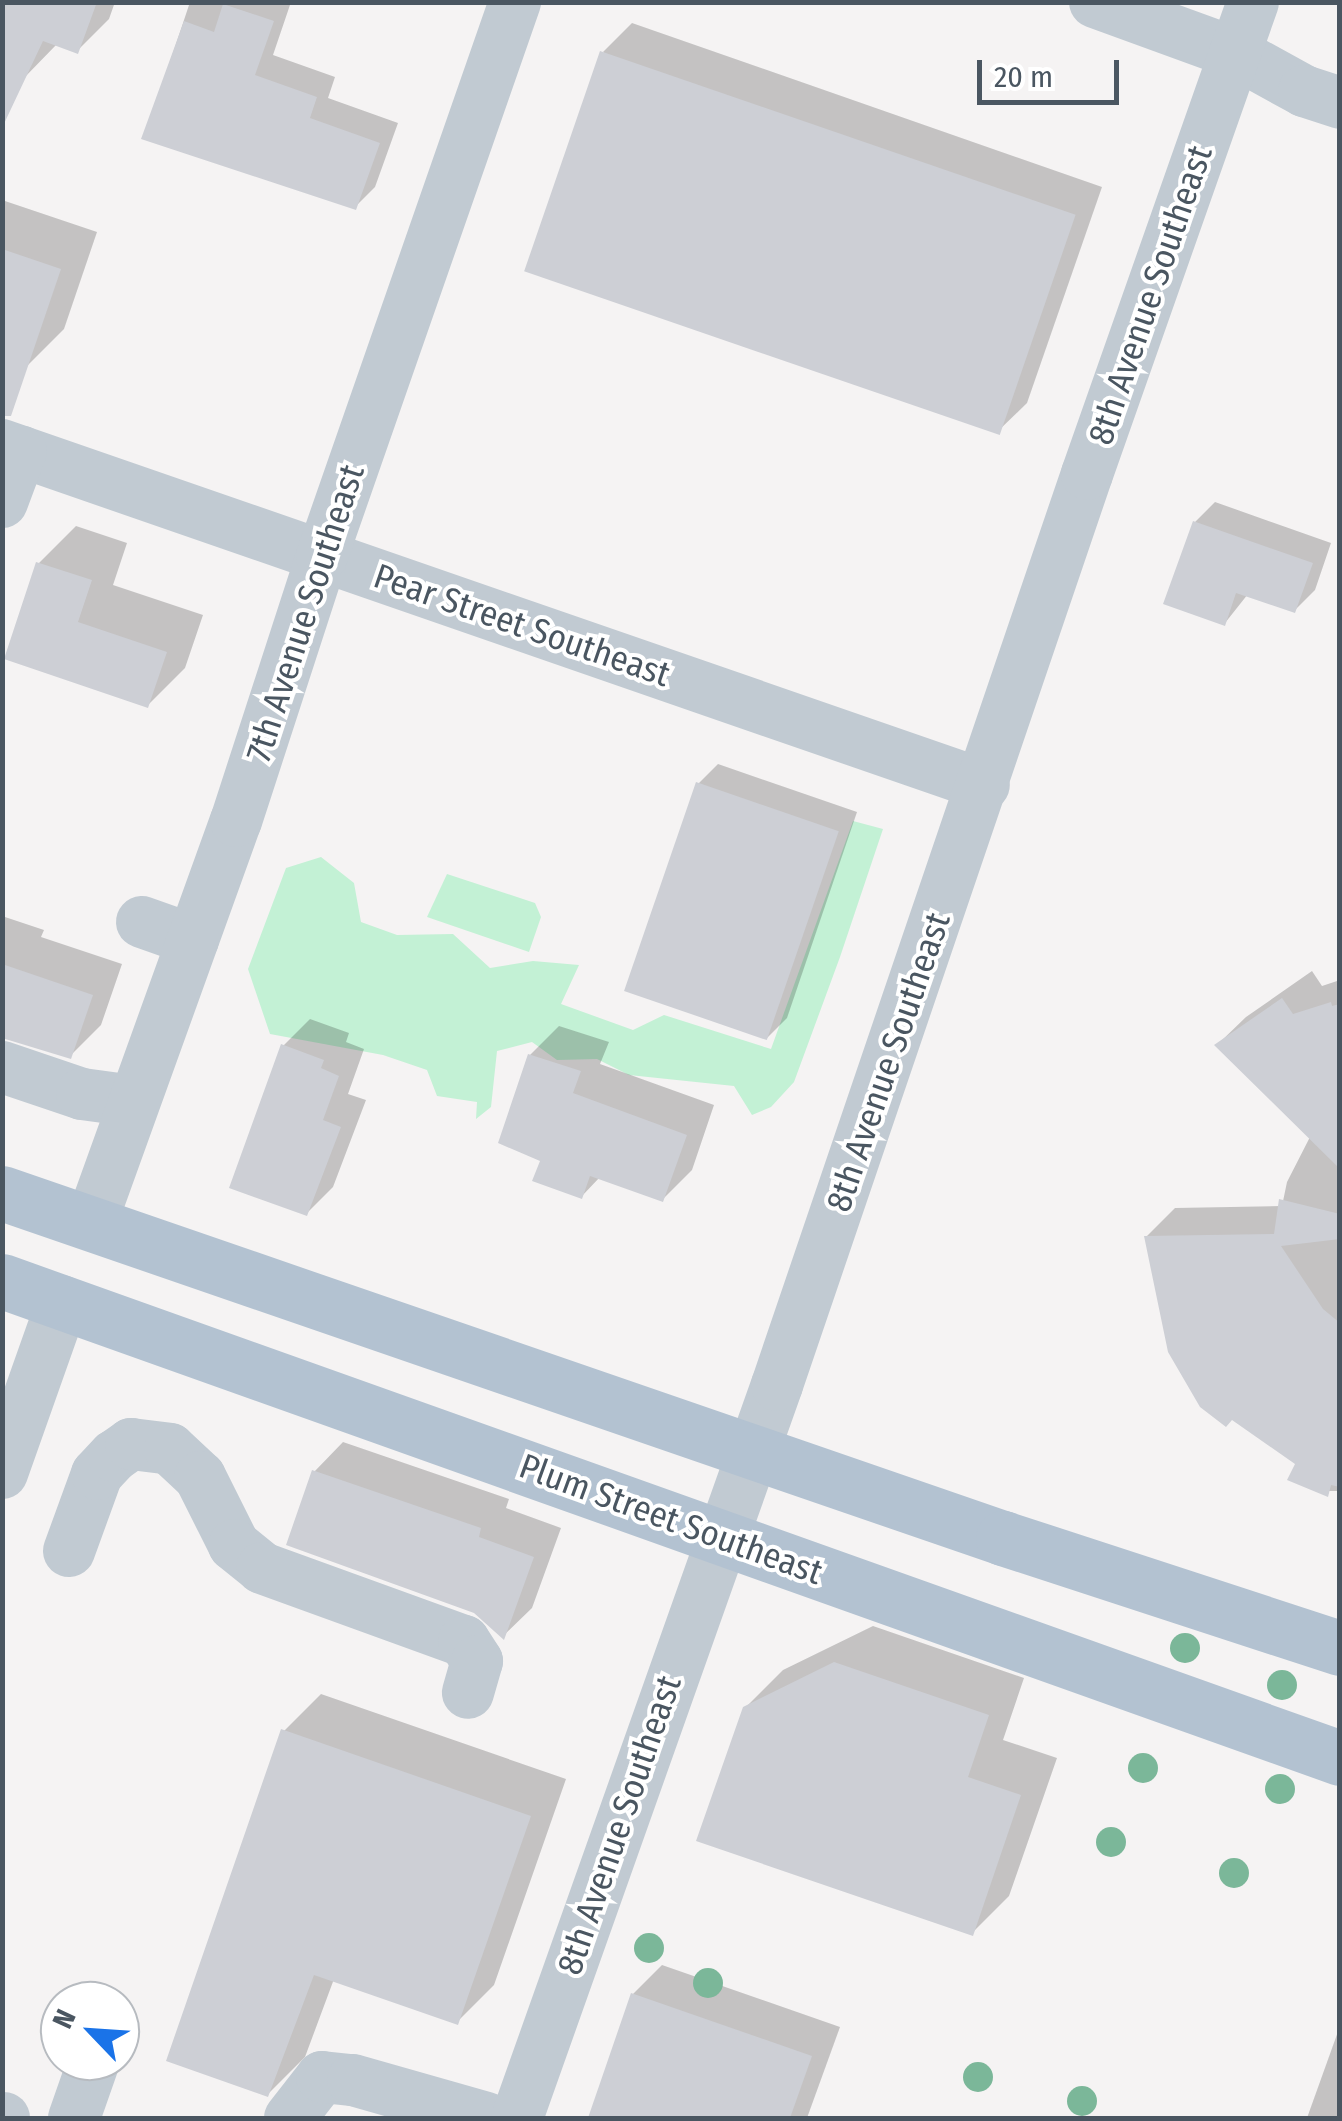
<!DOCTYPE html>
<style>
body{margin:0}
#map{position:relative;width:1342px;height:2121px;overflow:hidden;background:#f5f3f3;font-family:"Fira Sans Condensed",sans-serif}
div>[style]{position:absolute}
.green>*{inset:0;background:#c3f1d5}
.shadow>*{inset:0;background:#0003}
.building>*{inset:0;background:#cdcfd5;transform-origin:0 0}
.minor>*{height:52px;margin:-26px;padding:0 26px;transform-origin:26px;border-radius:26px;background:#c1cad2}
.major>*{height:55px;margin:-27.5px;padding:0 27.5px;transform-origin:27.5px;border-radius:27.5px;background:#b3c2d1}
.trees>*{width:30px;height:30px;margin:-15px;border-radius:50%;background:#7bb799}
span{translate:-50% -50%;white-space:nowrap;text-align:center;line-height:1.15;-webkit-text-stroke:8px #fff;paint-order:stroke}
.street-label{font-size:35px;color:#4a5661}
.frame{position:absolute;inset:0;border:5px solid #4a5661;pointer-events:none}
.north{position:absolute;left:40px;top:1981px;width:100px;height:100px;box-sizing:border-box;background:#fff;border:2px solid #b7bbc0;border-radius:50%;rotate:295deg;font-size:28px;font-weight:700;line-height:40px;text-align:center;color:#4a5661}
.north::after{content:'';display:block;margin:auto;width:35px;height:45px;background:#1a73e8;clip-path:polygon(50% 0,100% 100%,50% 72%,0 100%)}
.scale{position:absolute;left:977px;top:60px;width:142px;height:45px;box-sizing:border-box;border:5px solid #4a5661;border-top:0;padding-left:12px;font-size:30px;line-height:35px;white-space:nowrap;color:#4a5661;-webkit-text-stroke:8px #fff;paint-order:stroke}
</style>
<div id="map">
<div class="green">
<div style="clip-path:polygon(853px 821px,883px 829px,840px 957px,794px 1082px,771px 1107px,752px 1115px,734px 1086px,629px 1075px,597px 1059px,557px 1060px,532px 1042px,497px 1051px,491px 1107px,476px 1119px,477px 1102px,437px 1096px,427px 1070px,383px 1055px,270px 1034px,248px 969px,286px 868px,321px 857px,354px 883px,361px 922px,397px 935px,453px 934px,490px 968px,533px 961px,579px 965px,561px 1004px,633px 1030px,664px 1015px,771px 1049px)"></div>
<div style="clip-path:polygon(447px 874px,535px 903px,541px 917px,529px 952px,427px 917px)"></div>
</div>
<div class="shadow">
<div style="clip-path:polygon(2px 2px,115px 2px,109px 19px,77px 51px,57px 44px,23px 79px)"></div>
<div style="clip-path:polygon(190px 2px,291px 2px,273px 55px,335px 77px,328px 98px,398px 123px,375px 187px,355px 207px,145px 137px)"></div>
<div style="clip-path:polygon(632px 23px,1102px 187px,1027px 403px,997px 432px,603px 52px)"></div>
<div style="clip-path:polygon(2px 200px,97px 232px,64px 329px,27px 366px,2px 357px)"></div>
<div style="clip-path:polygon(1215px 502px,1331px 543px,1315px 590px,1295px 610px,1248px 594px,1225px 623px,1195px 522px)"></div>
<div style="clip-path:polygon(76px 526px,127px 543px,113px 585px,203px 615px,185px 668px,148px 705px,7px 657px,39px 563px)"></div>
<div style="clip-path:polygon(718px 764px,857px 812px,787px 1018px,767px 1038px,698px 784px)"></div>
<div style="clip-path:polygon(2px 916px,44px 930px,41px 937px,122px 964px,101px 1025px,70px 1056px,2px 1033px)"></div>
<div style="clip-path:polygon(1312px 971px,1322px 986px,1340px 980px,1340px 1491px,1317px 1491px,1146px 1237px,1175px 1208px,1282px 1206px,1287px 1182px,1310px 1137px,1217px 1045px,1246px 1017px)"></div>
<div style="clip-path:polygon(310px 1019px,349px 1033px,346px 1042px,364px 1049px,348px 1094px,366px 1100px,333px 1187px,306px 1214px,283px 1046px)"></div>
<div style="clip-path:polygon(559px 1026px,609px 1042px,600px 1064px,714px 1105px,692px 1170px,663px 1199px,600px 1177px,582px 1196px,530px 1055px)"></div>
<div style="clip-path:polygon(343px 1442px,509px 1499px,506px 1508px,561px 1528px,532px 1608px,503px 1636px,314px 1472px)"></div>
<div style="clip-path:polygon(873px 1626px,1024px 1678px,1003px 1740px,1057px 1758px,1009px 1896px,972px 1933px,745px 1708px,783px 1670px)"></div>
<div style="clip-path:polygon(321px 1694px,566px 1779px,494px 1985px,457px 2022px,334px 1979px,305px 2057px,268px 2094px,284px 1731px)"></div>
<div style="clip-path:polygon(662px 1965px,840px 2027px,807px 2118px,607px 2118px,592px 2113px,633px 1994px)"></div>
<div style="clip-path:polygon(1340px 2026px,1340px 2118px,1307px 2118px)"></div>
</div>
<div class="building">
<div style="clip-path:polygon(2px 2px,97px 2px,78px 54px,43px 41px,2px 128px)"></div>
<div style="clip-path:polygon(223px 4px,274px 21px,255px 75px,317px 97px,310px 118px,380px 143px,356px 210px,141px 139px,184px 21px,214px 32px)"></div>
<div style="left:600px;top:51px;width:503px;height:233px;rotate:19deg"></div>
<div style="clip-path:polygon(2px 249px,61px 269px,11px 416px,2px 416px)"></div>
<div style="clip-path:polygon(1193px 521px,1313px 563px,1295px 613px,1236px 593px,1225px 626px,1163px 604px)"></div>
<div style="clip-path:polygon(36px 562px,92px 580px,78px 622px,167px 652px,148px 708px,4px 659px)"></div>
<div style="left:696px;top:782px;width:151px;height:221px;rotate:19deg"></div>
<div style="clip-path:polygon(2px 964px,93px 995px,71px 1059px,2px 1038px)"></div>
<div style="clip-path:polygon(1282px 998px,1293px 1014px,1331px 1002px,1332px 1006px,1340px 1004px,1340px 1169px,1214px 1045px)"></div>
<div style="clip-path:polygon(281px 1044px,324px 1060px,321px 1068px,339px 1076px,323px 1120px,341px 1127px,307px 1216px,229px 1188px)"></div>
<div style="clip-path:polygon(528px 1054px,581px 1071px,573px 1093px,687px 1135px,663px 1202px,590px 1176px,582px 1199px,532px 1181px,540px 1161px,498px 1143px)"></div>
<div style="clip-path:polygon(1279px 1199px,1340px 1214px,1340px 1239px,1281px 1246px,1323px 1309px,1340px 1323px,1340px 1487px,1331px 1485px,1328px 1497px,1287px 1480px,1295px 1464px,1232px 1420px,1226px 1427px,1200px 1407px,1168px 1352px,1144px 1236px,1274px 1234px)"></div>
<div style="clip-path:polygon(312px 1470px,481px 1528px,479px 1537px,534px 1557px,504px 1640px,474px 1613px,286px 1545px)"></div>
<div style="clip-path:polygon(834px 1662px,989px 1715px,968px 1777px,1021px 1795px,973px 1936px,696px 1841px,743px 1707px)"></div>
<div style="clip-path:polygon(281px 1729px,531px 1816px,458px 2025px,314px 1975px,268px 2097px,166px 2061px)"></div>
<div style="clip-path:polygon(631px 1993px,812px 2056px,790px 2118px,588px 2118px)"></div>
</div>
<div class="minor">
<div style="left:1095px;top:2px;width:149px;rotate:20deg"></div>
<div style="left:1235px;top:53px;width:79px;rotate:28.8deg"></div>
<div style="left:1304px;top:91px;width:38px;rotate:18deg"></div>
<div style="left:2px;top:445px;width:1039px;rotate:19.1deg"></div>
<div style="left:2px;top:502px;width:54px;rotate:-69.6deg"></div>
<div style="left:142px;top:922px;width:54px;rotate:19.4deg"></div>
<div style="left:2px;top:1067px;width:84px;rotate:18.6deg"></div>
<div style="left:82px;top:1094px;width:52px;rotate:7.7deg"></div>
<div style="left:91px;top:1223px;width:427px;rotate:-70.2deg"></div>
<div style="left:236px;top:821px;width:279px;rotate:-72deg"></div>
<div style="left:322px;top:556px;width:587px;rotate:-70.79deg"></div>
<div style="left:2px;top:1473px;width:182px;rotate:-70.5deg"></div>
<div style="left:69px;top:1551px;width:82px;rotate:-70deg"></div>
<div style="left:97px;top:1474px;width:25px;rotate:-47deg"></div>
<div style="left:114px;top:1456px;width:21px;rotate:-35deg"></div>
<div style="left:131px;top:1444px;width:39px;rotate:7deg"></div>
<div style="left:170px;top:1449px;width:41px;rotate:43deg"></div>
<div style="left:200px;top:1477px;width:76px;rotate:63.4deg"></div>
<div style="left:234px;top:1545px;width:36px;rotate:39deg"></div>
<div style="left:262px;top:1568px;width:215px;rotate:19.9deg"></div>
<div style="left:464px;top:1641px;width:24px;rotate:57deg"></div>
<div style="left:477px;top:1661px;width:33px;rotate:106deg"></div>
<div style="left:2px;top:2118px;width:2px"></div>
<div style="left:74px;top:2118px;width:60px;rotate:-70.7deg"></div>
<div style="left:290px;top:2118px;width:52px;rotate:-52deg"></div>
<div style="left:322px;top:2077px;width:31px;rotate:6deg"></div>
<div style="left:353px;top:2080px;width:138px;rotate:15.9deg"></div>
<div style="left:517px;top:2118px;width:778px;rotate:-70.47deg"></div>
<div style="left:777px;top:1385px;width:962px;rotate:-71.21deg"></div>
<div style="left:1087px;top:474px;width:500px;rotate:-70.62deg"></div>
</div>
<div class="major">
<div style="left:2px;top:1193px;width:1059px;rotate:19.02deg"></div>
<div style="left:1003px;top:1538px;width:354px;rotate:18.1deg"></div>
<div style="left:2px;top:1281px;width:1420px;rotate:19.62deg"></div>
</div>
<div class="trees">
<div style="left:1185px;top:1648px"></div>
<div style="left:1282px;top:1685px"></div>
<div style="left:1143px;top:1768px"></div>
<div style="left:1280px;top:1789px"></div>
<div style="left:1111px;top:1842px"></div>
<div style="left:1234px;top:1873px"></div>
<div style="left:649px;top:1948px"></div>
<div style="left:708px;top:1983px"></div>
<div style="left:978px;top:2077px"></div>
<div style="left:1082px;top:2101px"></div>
</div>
<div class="street-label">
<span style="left:1150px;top:295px;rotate:-71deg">8th Avenue Southeast</span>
<span style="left:305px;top:613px;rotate:-72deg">7th Avenue Southeast</span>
<span style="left:522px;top:625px;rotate:19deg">Pear Street Southeast</span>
<span style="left:888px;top:1062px;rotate:-71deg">8th Avenue Southeast</span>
<span style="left:671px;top:1519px;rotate:20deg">Plum Street Southeast</span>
<span style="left:619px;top:1825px;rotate:-71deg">8th Avenue Southeast</span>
</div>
<div class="frame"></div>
<div class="north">N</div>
<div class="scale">20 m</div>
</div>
